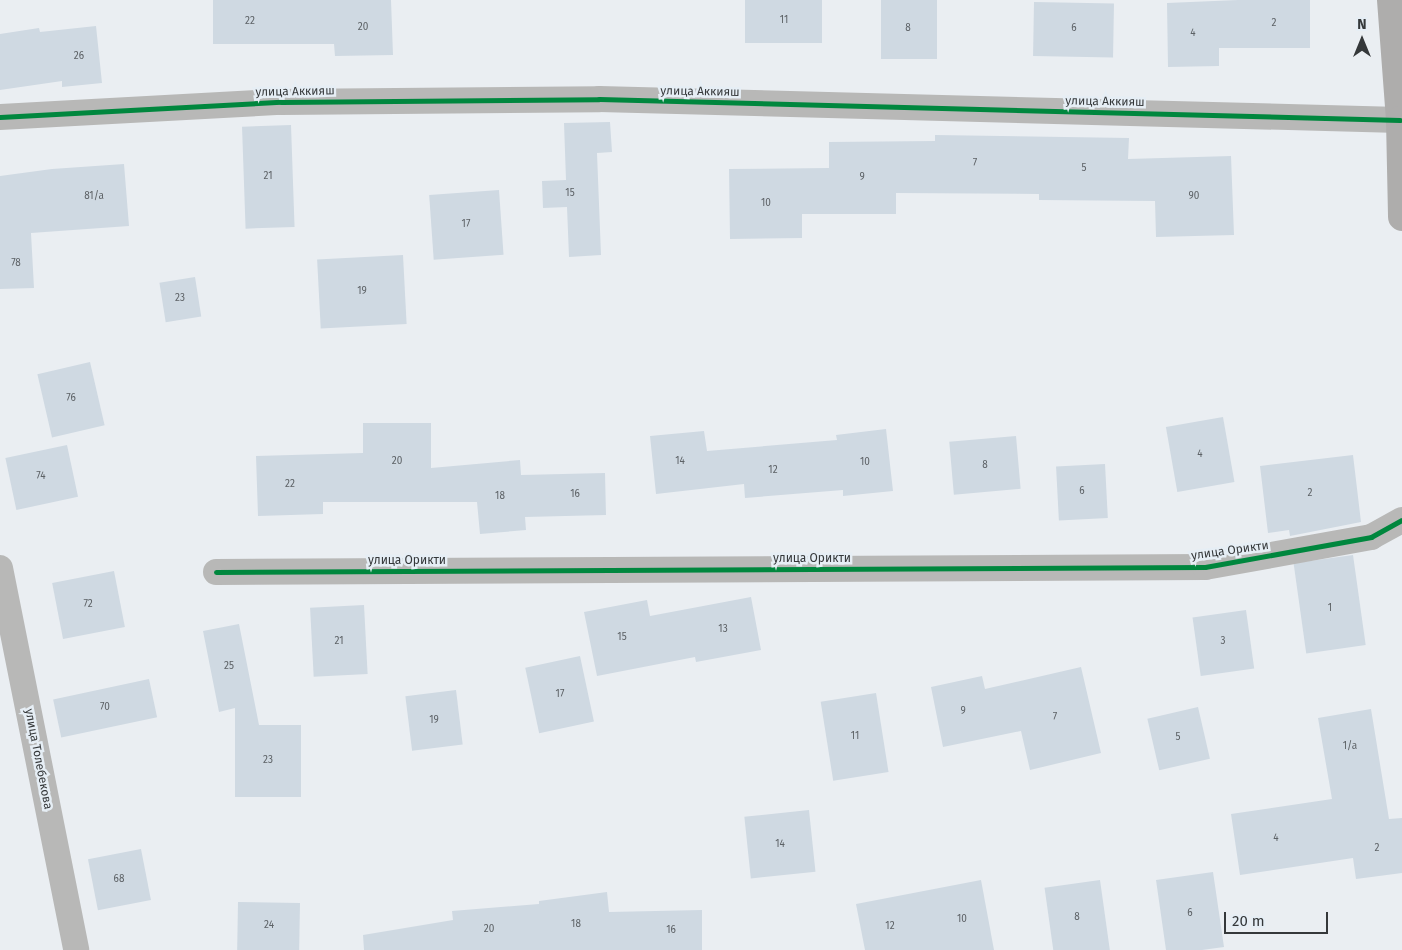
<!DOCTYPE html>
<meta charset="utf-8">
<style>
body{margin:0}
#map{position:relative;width:1402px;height:950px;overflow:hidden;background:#eaeef2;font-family:"Fira Sans",sans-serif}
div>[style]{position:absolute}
.building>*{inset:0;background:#cfd9e2;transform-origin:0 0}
.street>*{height:26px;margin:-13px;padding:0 13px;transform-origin:13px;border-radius:13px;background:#b8b8b7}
.secondary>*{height:28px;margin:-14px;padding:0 14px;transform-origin:14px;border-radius:14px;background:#aeadac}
.cycleway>*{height:5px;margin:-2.5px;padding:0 2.5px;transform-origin:2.5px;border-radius:2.5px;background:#00873e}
span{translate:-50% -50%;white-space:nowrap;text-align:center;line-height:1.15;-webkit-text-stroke:5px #e6eef5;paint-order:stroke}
.number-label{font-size:10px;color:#5d6266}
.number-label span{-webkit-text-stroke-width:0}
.street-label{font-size:12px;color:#35383a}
.north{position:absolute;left:1337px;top:15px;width:50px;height:50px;-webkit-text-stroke:4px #e6eef5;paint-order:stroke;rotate:0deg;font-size:14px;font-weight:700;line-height:20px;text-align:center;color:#35383a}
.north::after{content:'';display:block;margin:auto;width:18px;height:22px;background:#35383a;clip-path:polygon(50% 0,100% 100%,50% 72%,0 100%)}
.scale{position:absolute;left:1224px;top:912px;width:104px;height:22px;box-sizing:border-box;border:2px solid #35383a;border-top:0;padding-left:6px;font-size:15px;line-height:18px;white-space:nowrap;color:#35383a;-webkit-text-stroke:4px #e6eef5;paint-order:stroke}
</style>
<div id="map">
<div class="building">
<div style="clip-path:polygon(213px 0,391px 0,393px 55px,335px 56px,334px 44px,213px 44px)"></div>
<div style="left:745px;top:0;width:77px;height:43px"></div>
<div style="left:881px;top:0;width:56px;height:59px"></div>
<div style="clip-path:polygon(1238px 0,1310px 0,1310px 48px,1219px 48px,1219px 66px,1168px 67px,1167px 3px)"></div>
<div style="left:1034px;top:2px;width:80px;height:54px;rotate:1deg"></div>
<div style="clip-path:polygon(96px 26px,102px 83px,62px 87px,62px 81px,0 90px,0 34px,39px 28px,40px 32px)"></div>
<div style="clip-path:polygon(610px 122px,612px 152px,597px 153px,601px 255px,569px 257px,567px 207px,543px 208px,542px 181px,566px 180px,564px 123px)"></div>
<div style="left:291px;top:125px;width:102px;height:49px;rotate:88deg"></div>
<div style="clip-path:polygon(935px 135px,1129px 138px,1128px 159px,1231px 156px,1234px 235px,1156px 237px,1155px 201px,1039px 200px,1039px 194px,896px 193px,896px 214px,802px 214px,802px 238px,730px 239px,729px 169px,829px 168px,829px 142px,935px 141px)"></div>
<div style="clip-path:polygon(124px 164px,129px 226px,31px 233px,34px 288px,0 289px,0 176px,52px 169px)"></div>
<div style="left:499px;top:190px;width:65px;height:70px;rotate:86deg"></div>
<div style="left:403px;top:255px;width:69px;height:86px;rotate:87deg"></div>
<div style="left:195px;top:277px;width:40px;height:36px;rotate:81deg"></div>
<div style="left:90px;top:362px;width:65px;height:54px;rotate:77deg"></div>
<div style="left:1223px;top:417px;width:66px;height:58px;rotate:80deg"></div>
<div style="clip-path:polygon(363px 423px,431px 423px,431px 468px,520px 460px,521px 475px,605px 473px,606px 515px,525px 517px,526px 530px,480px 534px,477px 502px,323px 502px,323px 514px,258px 516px,256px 456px,363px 453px)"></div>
<div style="clip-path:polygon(886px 429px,893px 491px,843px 496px,843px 490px,745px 498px,744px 484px,656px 494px,650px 436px,704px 431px,707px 451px,837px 440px,836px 435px)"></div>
<div style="left:1016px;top:436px;width:53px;height:67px;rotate:85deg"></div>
<div style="left:67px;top:445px;width:53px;height:63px;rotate:78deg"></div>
<div style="clip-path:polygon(1353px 455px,1361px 522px,1290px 536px,1289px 530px,1268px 533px,1260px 466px)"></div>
<div style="left:1105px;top:464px;width:54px;height:49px;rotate:87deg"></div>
<div style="left:1353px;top:555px;width:91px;height:60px;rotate:82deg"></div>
<div style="left:114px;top:571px;width:57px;height:63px;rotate:79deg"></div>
<div style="clip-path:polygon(751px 597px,761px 650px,696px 662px,695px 657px,597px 676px,584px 612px,647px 600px,650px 616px)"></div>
<div style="left:364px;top:605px;width:69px;height:54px;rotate:87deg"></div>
<div style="left:1246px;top:610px;width:59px;height:54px;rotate:82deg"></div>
<div style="clip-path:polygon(239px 624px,259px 725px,301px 725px,301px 797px,235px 797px,235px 708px,219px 712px,203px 631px)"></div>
<div style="left:580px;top:656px;width:67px;height:56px;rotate:78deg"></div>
<div style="clip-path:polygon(1081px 667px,1101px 753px,1030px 770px,1021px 731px,943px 747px,931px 687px,982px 676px,985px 689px)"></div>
<div style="left:149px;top:679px;width:39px;height:98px;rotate:78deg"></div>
<div style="left:456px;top:690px;width:55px;height:51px;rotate:83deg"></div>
<div style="left:876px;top:693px;width:80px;height:56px;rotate:81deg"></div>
<div style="left:1198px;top:707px;width:53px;height:52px;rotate:77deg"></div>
<div style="clip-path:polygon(1371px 709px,1389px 819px,1402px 818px,1402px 873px,1356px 879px,1353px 858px,1240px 875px,1231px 814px,1332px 799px,1318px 718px)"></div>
<div style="left:809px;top:810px;width:62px;height:65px;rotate:84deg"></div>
<div style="left:141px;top:849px;width:52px;height:54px;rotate:79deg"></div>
<div style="clip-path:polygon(1213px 872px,1224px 947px,1202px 950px,1166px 950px,1156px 880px)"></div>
<div style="clip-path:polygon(981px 880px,994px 950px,865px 950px,856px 904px)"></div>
<div style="left:1100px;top:880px;width:71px;height:56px;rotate:82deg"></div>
<div style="clip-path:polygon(607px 892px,609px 912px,702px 910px,702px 950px,364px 950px,363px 935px,453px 920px,452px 911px,539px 904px,539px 901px)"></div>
<div style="left:238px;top:902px;width:62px;height:48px;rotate:1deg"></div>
</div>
<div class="street">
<div style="left:0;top:117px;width:281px;rotate:-3.1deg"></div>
<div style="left:281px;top:102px;width:318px;rotate:-0.5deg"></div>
<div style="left:599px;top:99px;width:801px;rotate:1.5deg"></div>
<div style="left:0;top:568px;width:389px;rotate:78.7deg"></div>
<div style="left:216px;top:572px;width:989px;rotate:-0.29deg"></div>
<div style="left:1205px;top:567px;width:169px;rotate:-10.2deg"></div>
<div style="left:1371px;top:537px;width:35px;rotate:-29deg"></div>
</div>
<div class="secondary">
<div style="left:1391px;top:0;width:120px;rotate:85.7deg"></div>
<div style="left:1400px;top:120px;width:97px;rotate:88.8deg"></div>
</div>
<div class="cycleway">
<div style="left:0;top:117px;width:281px;rotate:-3.1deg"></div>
<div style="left:281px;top:102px;width:318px;rotate:-0.5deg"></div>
<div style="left:599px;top:99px;width:801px;rotate:1.5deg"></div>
<div style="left:216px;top:572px;width:989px;rotate:-0.29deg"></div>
<div style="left:1205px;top:567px;width:169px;rotate:-10.2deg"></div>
<div style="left:1371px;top:537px;width:35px;rotate:-29deg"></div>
</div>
<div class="number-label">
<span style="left:784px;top:21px">11</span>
<span style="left:250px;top:22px">22</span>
<span style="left:1274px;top:24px">2</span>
<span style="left:363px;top:28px">20</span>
<span style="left:908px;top:29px">8</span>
<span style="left:1074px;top:29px">6</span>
<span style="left:1193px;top:34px">4</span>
<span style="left:79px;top:57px">26</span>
<span style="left:975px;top:164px">7</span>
<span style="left:1084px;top:169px">5</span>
<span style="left:268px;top:177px">21</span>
<span style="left:862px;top:178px">9</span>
<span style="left:570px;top:194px">15</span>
<span style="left:94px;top:197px">81/а</span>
<span style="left:1194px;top:197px">90</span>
<span style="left:766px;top:204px">10</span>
<span style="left:466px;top:225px">17</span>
<span style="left:16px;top:264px">78</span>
<span style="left:362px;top:292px">19</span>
<span style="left:180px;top:299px">23</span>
<span style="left:71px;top:399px">76</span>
<span style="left:1200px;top:455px">4</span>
<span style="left:397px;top:462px">20</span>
<span style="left:680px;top:462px">14</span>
<span style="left:865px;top:463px">10</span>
<span style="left:985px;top:466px">8</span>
<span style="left:773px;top:471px">12</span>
<span style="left:41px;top:477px">74</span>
<span style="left:290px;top:485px">22</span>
<span style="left:1082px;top:492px">6</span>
<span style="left:1310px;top:494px">2</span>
<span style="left:575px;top:495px">16</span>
<span style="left:500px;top:497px">18</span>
<span style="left:88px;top:605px">72</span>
<span style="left:1330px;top:609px">1</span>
<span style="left:723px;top:630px">13</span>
<span style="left:622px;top:638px">15</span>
<span style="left:339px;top:642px">21</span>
<span style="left:1223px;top:642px">3</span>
<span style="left:229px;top:667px">25</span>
<span style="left:560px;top:695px">17</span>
<span style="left:105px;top:708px">70</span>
<span style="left:963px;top:712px">9</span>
<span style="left:1055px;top:718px">7</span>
<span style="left:434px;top:721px">19</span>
<span style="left:855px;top:737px">11</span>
<span style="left:1178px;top:738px">5</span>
<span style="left:1350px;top:747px">1/а</span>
<span style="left:268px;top:761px">23</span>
<span style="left:1276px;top:839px">4</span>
<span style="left:780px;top:845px">14</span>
<span style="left:1377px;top:849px">2</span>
<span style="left:119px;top:880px">68</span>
<span style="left:1190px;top:914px">6</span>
<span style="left:1077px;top:918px">8</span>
<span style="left:962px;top:920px">10</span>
<span style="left:576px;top:925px">18</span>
<span style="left:269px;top:926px">24</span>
<span style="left:890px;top:927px">12</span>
<span style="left:489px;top:930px">20</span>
<span style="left:671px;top:931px">16</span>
</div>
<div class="street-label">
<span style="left:295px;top:92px;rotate:-1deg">улица Аккияш</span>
<span style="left:700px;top:92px;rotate:1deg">улица Аккияш</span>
<span style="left:1105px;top:102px;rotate:1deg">улица Аккияш</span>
<span style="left:1230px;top:551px;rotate:-8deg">улица Орикти</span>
<span style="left:812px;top:559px">улица Орикти</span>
<span style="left:407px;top:561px">улица Орикти</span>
<span style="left:38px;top:759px;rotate:79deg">улица Толебекова</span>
</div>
<div class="north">N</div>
<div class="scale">20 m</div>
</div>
